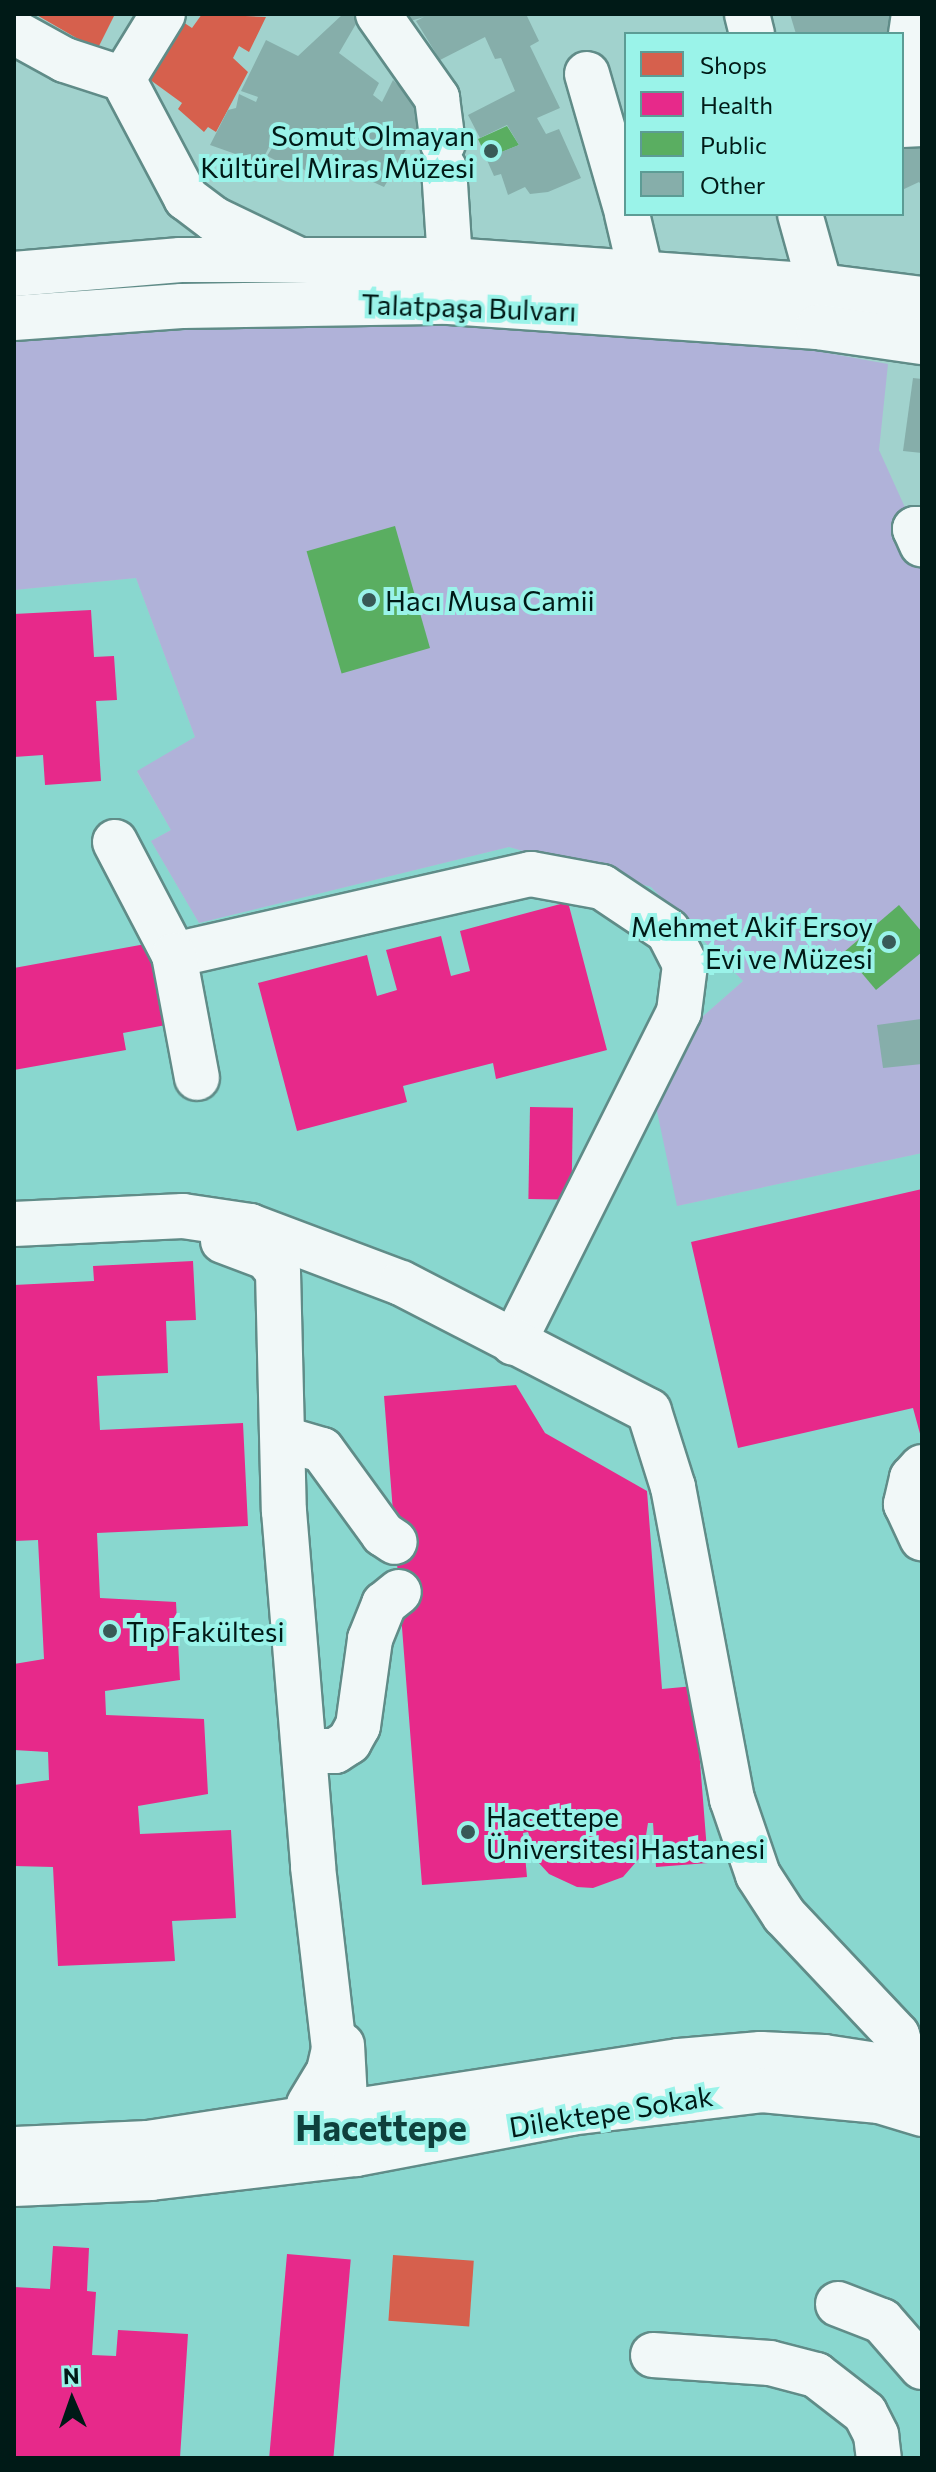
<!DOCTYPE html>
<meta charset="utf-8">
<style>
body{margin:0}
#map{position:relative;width:936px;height:2472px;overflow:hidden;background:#a1d2cd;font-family:Commissioner,sans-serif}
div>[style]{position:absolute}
.built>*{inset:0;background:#89d7cf}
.green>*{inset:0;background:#b0b2d9}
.shops>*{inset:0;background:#d6604d;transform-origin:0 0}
.health>*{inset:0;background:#e7298a;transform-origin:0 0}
.public>*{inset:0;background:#5aae61;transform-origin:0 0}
.building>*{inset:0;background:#86aeaa}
.roads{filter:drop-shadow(2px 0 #608c88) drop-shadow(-2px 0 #608c88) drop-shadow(0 2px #608c88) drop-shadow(0 -2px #608c88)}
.minor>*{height:44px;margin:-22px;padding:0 22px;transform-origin:22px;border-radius:22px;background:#f1f8f8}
.major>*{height:44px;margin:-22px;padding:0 22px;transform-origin:22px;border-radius:22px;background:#f1f8f8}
.dots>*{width:22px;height:22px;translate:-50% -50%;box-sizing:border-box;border:4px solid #9af3e9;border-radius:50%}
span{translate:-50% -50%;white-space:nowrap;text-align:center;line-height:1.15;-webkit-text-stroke:8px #9af3e9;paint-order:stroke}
.poi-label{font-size:28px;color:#001a17}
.right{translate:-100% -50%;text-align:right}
.left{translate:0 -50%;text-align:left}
.street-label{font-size:28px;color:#001a17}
.district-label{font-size:36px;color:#0e403c;font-weight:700}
.frame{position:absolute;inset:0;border:16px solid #001a17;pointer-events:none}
.legend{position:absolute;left:624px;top:32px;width:280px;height:184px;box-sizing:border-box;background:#9af3e9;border:2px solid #5c9c95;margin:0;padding:10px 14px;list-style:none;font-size:24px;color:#001a17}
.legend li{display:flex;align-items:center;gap:16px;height:40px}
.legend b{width:40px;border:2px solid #5c9c95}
.north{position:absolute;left:32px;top:2360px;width:80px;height:80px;-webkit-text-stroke:6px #9af3e9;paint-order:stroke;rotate:358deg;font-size:22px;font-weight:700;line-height:32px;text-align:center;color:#001a17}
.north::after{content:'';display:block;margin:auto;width:28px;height:36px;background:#001a17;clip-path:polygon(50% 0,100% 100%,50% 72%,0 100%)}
</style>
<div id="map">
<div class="built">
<div style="clip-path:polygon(136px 578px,195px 737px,137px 772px,171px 830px,151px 841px,199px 923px,509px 847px,651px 887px,743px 981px,693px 1025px,677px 1206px,922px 1153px,922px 2458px,14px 2458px,14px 590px)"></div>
</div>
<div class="green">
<div style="clip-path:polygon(449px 325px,816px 351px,888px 364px,879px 450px,922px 545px,922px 1153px,677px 1206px,655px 1102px,693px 1025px,743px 981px,651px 887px,509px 847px,199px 923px,151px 841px,171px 830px,137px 771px,195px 737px,136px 578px,14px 590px,14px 341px,186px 330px)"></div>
</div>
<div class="shops">
<div style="clip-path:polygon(35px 14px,115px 14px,97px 50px)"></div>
<div style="clip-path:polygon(202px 14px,266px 17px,249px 52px,239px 46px,233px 58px,248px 72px,216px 132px,208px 127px,204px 132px,178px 109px,182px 103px,149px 79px,154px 73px,147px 66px,183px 22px,192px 28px)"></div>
<div style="left:393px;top:2255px;width:81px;height:66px;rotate:4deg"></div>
</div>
<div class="health">
<div style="clip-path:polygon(91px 610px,94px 657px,114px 656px,117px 700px,96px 701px,101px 781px,45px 785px,43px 755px,14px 757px,14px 614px)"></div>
<div style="clip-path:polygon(568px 902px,607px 1050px,496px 1079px,493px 1063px,403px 1086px,407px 1102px,297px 1131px,258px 983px,367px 955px,377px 996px,397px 990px,386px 950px,441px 936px,451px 976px,470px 971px,460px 931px)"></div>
<div style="clip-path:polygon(151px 943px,166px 1025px,123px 1033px,126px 1050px,14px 1070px,14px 968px)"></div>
<div style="left:530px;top:1107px;width:43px;height:92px;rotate:1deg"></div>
<div style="clip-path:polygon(922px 1189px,922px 1441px,913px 1408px,738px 1448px,691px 1242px)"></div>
<div style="clip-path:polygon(193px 1261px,196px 1320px,166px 1321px,168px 1373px,97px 1376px,100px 1430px,243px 1423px,248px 1526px,97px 1533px,100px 1598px,176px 1602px,180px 1680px,105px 1691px,106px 1715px,204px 1719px,208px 1794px,138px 1806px,140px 1834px,231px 1830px,236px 1918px,172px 1921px,175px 1961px,58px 1966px,53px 1867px,14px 1866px,14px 1785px,49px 1780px,48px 1752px,14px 1750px,14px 1664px,44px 1659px,38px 1540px,14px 1541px,14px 1285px,94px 1281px,93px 1266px)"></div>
<div style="clip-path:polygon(516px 1385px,545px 1433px,647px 1491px,662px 1689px,694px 1686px,708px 1863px,656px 1867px,653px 1823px,648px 1823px,643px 1854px,623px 1877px,593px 1888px,577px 1887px,549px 1874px,538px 1862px,528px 1832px,523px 1833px,527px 1877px,422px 1885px,384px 1396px)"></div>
<div style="clip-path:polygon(53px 2246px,89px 2248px,87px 2291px,96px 2292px,92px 2355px,116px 2356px,118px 2330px,188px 2334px,180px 2458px,14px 2458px,14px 2287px,50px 2289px)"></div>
<div style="left:287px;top:2254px;width:64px;height:205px;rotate:5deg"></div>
</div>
<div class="public">
<div style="clip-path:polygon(507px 126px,519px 145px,487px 158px,478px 139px)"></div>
<div style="left:395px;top:526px;width:127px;height:92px;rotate:74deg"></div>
<div style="clip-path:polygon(899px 905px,922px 932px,922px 952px,876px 990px,844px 952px)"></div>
</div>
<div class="building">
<div style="clip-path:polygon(343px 14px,360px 17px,339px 53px,379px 83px,373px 95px,382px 102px,393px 80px,427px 114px,384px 187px,351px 172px,348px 177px,334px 170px,331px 175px,312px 163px,306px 171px,293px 163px,291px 168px,267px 156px,279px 137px,275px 135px,261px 163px,210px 145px,228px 110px,236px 108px,239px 94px,256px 102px,258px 97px,241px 91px,266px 40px,298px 56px)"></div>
<div style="clip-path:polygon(387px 14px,526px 14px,539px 41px,530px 46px,560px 108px,537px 118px,546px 134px,559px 129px,581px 178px,548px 192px,530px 194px,525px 187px,508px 195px,501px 174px,494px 176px,486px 158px,519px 145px,507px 125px,480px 138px,468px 115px,515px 91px,501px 58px,495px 59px,485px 37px,440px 60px,416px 21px,424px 17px,393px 26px)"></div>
<div style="clip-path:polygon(790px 14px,910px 14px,908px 33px,879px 34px,796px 34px)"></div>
<div style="clip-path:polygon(922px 128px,922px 186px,919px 182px,902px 190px,902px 139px)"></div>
<div style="clip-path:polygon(913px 378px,922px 379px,922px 453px,903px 451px)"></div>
<div style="clip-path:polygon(921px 1019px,922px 1064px,883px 1068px,877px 1025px)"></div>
</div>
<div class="roads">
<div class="minor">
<div style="left:378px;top:14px;width:103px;rotate:54.9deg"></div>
<div style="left:437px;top:98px;width:46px;rotate:82.6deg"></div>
<div style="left:747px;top:14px;width:21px;rotate:76deg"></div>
<div style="left:14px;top:32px;width:58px;rotate:28.8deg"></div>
<div style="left:65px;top:60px;width:61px;rotate:18.1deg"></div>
<div style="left:123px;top:79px;width:135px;rotate:62.1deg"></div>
<div style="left:186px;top:198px;width:35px;rotate:37deg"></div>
<div style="left:214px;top:219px;width:90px;rotate:25.7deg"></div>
<div style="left:587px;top:74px;width:141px;rotate:73.9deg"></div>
<div style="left:123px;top:79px;width:76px;rotate:-58.4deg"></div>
<div style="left:902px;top:96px;width:83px;rotate:-81.7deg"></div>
<div style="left:902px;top:125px;width:20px;rotate:-3deg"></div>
<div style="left:444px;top:168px;width:92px;rotate:86.3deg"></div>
<div style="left:627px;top:214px;width:61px;rotate:76.7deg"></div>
<div style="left:800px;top:214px;width:75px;rotate:74.5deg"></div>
<div style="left:922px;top:529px;width:7px;rotate:180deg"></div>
<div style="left:915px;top:529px;width:17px;rotate:66deg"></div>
<div style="left:115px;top:842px;width:127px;rotate:62.4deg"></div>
<div style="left:174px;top:955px;width:366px;rotate:-12.8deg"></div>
<div style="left:531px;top:874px;width:72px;rotate:10.4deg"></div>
<div style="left:602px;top:887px;width:79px;rotate:33.7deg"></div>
<div style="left:668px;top:931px;width:38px;rotate:63deg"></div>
<div style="left:685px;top:965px;width:47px;rotate:97.3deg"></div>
<div style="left:679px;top:1012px;width:370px;rotate:116.6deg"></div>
<div style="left:174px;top:955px;width:125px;rotate:79.4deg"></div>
<div style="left:14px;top:1224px;width:169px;rotate:-2.7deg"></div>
<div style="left:183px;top:1216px;width:68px;rotate:8.5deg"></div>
<div style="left:250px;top:1226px;width:161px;rotate:20.7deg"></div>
<div style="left:401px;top:1283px;width:279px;rotate:27.3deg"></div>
<div style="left:649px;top:1411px;width:80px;rotate:72.5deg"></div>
<div style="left:673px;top:1487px;width:318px;rotate:79.3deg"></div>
<div style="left:732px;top:1799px;width:80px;rotate:71.1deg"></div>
<div style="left:758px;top:1875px;width:48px;rotate:57deg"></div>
<div style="left:784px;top:1915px;width:165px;rotate:46.7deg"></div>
<div style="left:897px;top:2035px;width:36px;rotate:72deg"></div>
<div style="left:223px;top:1241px;width:46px;rotate:20.4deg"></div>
<div style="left:266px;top:1257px;width:19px;rotate:51deg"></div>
<div style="left:278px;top:1272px;width:239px;rotate:88.6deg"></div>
<div style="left:284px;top:1511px;width:357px;rotate:85.3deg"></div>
<div style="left:313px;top:1867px;width:183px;rotate:83.4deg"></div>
<div style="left:334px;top:2049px;width:23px;rotate:103deg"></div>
<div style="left:329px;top:2071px;width:39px;rotate:121deg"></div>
<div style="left:291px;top:1441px;width:32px;rotate:16deg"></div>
<div style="left:322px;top:1450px;width:104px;rotate:54deg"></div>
<div style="left:383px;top:1534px;width:14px;rotate:34deg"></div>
<div style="left:922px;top:1467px;width:15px;rotate:132deg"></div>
<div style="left:912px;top:1478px;width:27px;rotate:103deg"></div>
<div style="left:906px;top:1504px;width:38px;rotate:65deg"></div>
<div style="left:317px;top:1751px;width:18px"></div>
<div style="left:335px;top:1751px;width:17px;rotate:-33deg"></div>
<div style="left:349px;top:1742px;width:18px;rotate:-61deg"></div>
<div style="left:358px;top:1726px;width:88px;rotate:-82.1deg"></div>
<div style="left:370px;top:1639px;width:38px;rotate:-68deg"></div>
<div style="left:384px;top:1604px;width:19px;rotate:-39deg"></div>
<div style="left:342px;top:2045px;width:56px;rotate:86.9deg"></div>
<div style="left:345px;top:2101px;width:54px;rotate:78.3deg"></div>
<div style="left:14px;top:2149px;width:134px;rotate:-2.6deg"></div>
<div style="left:148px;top:2143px;width:537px;rotate:-8.78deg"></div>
<div style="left:679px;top:2061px;width:82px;rotate:-4.9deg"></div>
<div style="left:761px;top:2054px;width:63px;rotate:2.7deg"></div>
<div style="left:824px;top:2057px;width:99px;rotate:8.7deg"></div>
<div style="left:14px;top:2184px;width:137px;rotate:-2.5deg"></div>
<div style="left:151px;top:2178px;width:206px;rotate:-6.7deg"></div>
<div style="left:356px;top:2154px;width:218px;rotate:-10.8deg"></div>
<div style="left:570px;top:2113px;width:193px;rotate:-6.8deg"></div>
<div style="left:762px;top:2090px;width:118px;rotate:5.4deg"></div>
<div style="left:879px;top:2101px;width:45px;rotate:16.8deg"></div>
<div style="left:838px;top:2304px;width:47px;rotate:21.1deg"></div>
<div style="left:882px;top:2321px;width:61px;rotate:49deg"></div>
<div style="left:653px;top:2355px;width:117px;rotate:3.9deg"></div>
<div style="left:770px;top:2363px;width:48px;rotate:14.6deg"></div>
<div style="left:816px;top:2375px;width:62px;rotate:37.8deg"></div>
<div style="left:865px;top:2413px;width:25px;rotate:63deg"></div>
<div style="left:876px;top:2435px;width:23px;rotate:83deg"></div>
</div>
<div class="major">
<div style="left:14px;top:274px;width:167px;rotate:-4.8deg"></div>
<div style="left:180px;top:260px;width:270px"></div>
<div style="left:450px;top:260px;width:371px;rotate:4deg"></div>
<div style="left:820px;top:286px;width:103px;rotate:7.3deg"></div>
<div style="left:14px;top:318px;width:168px;rotate:-4.1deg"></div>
<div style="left:182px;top:306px;width:267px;rotate:-0.9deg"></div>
<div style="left:449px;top:302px;width:370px;rotate:3.9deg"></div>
<div style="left:818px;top:327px;width:105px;rotate:8.2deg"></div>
</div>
</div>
<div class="dots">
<div style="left:491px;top:151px;background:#385a57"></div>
<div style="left:369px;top:600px;background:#385a57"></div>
<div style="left:889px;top:942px;background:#385a57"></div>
<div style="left:110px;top:1631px;background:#385a57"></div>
<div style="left:468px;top:1832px;background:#385a57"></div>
</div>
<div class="poi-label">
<span class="right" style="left:475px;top:151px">Somut Olmayan<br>Kültürel Miras Müzesi</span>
<span class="left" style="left:385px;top:600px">Hacı Musa Camii</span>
<span class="right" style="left:873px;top:942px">Mehmet Akif Ersoy<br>Evi ve Müzesi</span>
<span class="left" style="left:126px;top:1631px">Tıp Fakültesi</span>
<span class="left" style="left:486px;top:1832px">Hacettepe<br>Üniversitesi Hastanesi</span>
</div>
<div class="street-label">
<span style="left:469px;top:307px;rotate:2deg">Talatpaşa Bulvarı</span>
<span style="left:611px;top:2111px;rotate:-9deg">Dilektepe Sokak</span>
</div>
<div class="district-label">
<span style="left:381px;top:2127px">Hacettepe</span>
</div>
<div class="frame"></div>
<ul class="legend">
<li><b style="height:22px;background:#d6604d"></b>Shops</li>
<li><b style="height:22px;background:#e7298a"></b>Health</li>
<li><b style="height:22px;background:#5aae61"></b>Public</li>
<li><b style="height:22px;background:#86aeaa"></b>Other</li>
</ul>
<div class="north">N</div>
</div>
